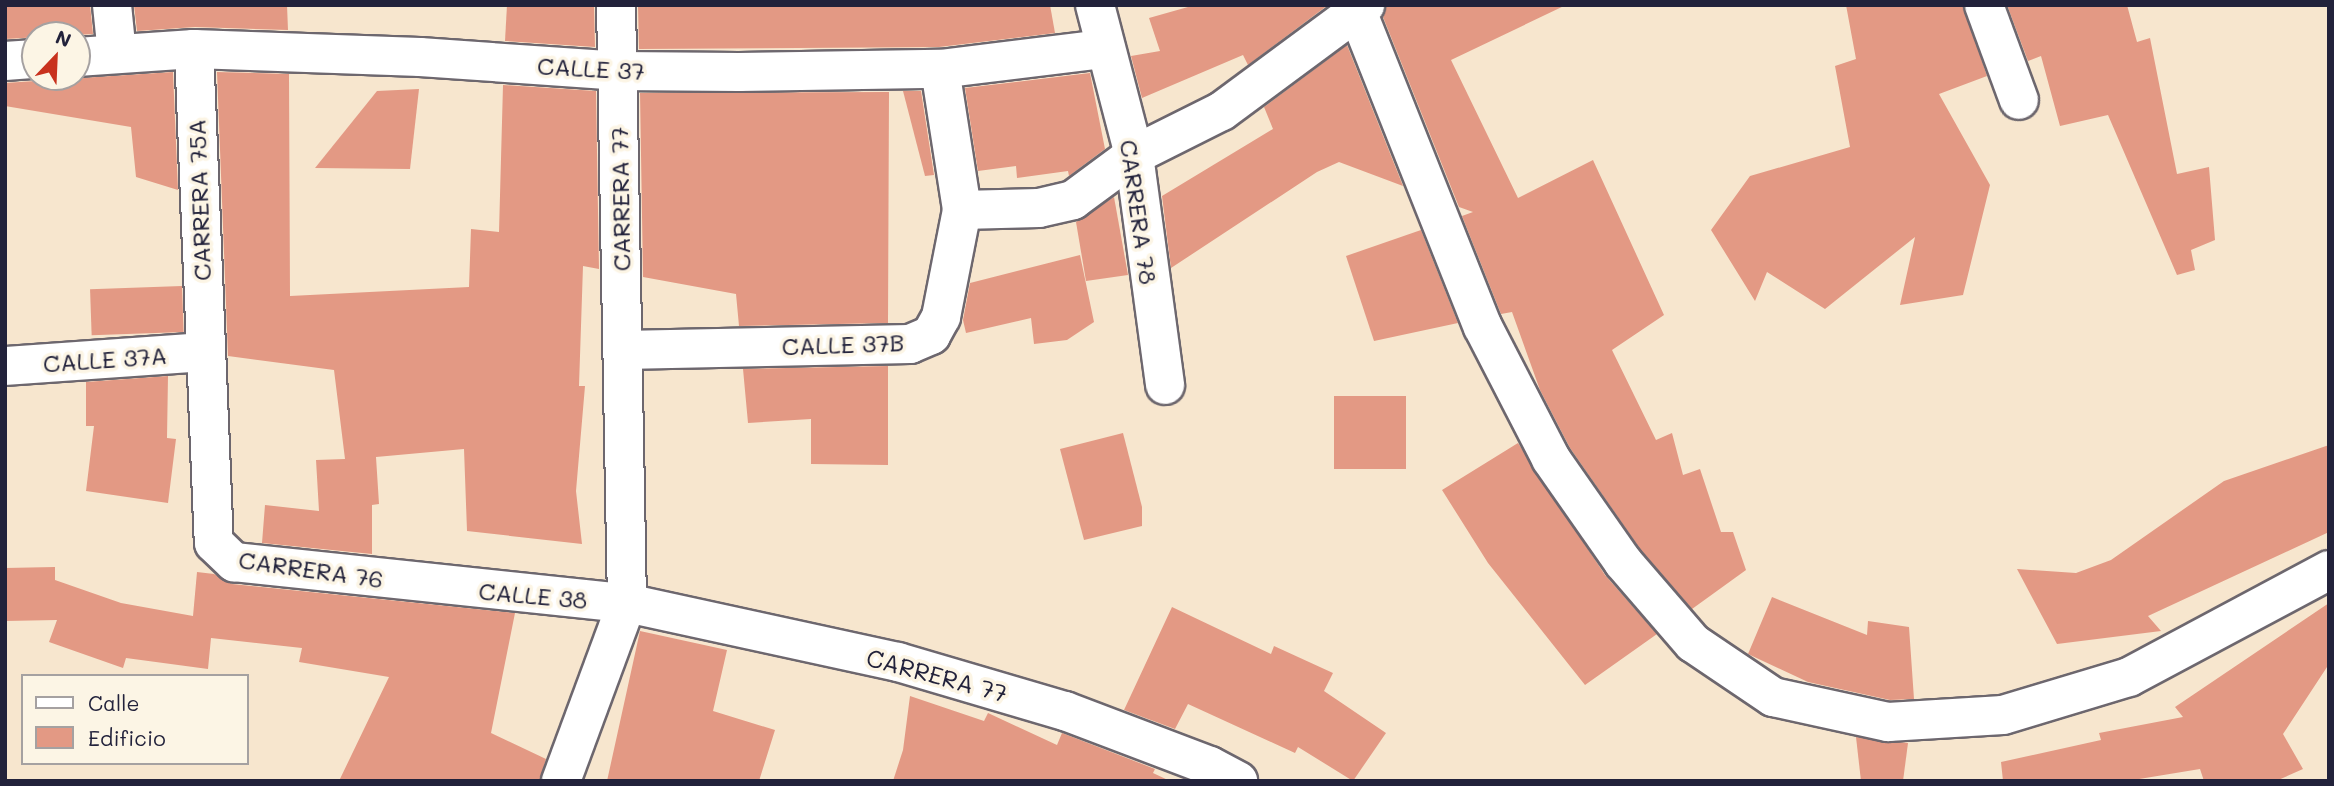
<!DOCTYPE html>
<style>
body{margin:0}
#map{position:relative;width:2334px;height:786px;overflow:hidden;background:#f7e6ce;font-family:Mali,sans-serif}
div>[style]{position:absolute}
.building>*{inset:0;background:#e39984;transform-origin:0 0}
.roads{filter:drop-shadow(2px 0 #6d676e) drop-shadow(-2px 0 #6d676e) drop-shadow(0 2px #6d676e) drop-shadow(0 -2px #6d676e)}
.minor>*{height:38px;margin:-19px;padding:0 19px;transform-origin:19px;border-radius:19px;background:#fff}
span{translate:-50% -50%;white-space:nowrap;text-align:center;line-height:1.15;-webkit-text-stroke:7px #fcf5e5;paint-order:stroke}
.street-label{font-size:24px;color:#22223b}
.frame{position:absolute;inset:0;border:7px solid #22223b;pointer-events:none}
.legend{position:absolute;left:21px;top:674px;width:228px;height:91px;box-sizing:border-box;background:#fcf5e5;border:2px solid #a5a1a1;margin:0;padding:9px 12px;list-style:none;font-size:21px;color:#22223b}
.legend li{display:flex;align-items:center;gap:14px;height:35px}
.legend b{width:35px;border:2px solid #a5a1a1}
.north{position:absolute;left:21px;top:21px;width:70px;height:70px;box-sizing:border-box;background:#fcf5e5;border:2px solid #a5a1a1;border-radius:50%;rotate:23deg;font-size:19px;font-weight:700;line-height:28px;text-align:center;color:#22223b}
.north::after{content:'';display:block;margin:auto;width:24px;height:32px;background:#c8321e;clip-path:polygon(50% 0,100% 100%,50% 72%,0 100%)}
</style>
<div id="map">
<div class="building">
<div style="clip-path:polygon(5px 5px,90px 5px,93px 34px,5px 39px)"></div>
<div style="clip-path:polygon(134px 5px,287px 5px,288px 30px,195px 27px,137px 31px)"></div>
<div style="clip-path:polygon(507px 5px,594px 5px,595px 47px,505px 41px)"></div>
<div style="clip-path:polygon(638px 5px,1050px 5px,1055px 33px,939px 47px,639px 49px)"></div>
<div style="clip-path:polygon(1195px 5px,1328px 5px,1248px 65px,1243px 55px,1142px 98px,1131px 56px,1160px 51px,1149px 18px)"></div>
<div style="clip-path:polygon(1386px 5px,1566px 5px,1451px 60px,1518px 198px,1593px 160px,1664px 315px,1612px 350px,1656px 440px,1672px 433px,1683px 475px,1700px 469px,1721px 532px,1733px 532px,1746px 570px,1692px 609px,1640px 549px,1570px 448px,1540px 390px,1512px 312px,1501px 314px,1462px 216px,1473px 212px,1459px 207px,1383px 17px)"></div>
<div style="clip-path:polygon(1846px 5px,1963px 5px,1987px 76px,1939px 94px,1990px 185px,1963px 295px,1900px 305px,1915px 237px,1825px 309px,1767px 272px,1755px 301px,1711px 230px,1750px 176px,1850px 147px,1835px 66px,1856px 59px)"></div>
<div style="clip-path:polygon(2007px 5px,2127px 5px,2137px 42px,2150px 38px,2177px 174px,2209px 167px,2215px 240px,2191px 250px,2195px 270px,2177px 275px,2108px 115px,2060px 126px,2041px 56px,2028px 61px)"></div>
<div style="clip-path:polygon(1347px 45px,1403px 186px,1339px 162px,1317px 172px,1171px 268px,1162px 196px,1273px 129px,1264px 107px)"></div>
<div style="clip-path:polygon(173px 72px,178px 190px,136px 177px,131px 127px,5px 106px,5px 83px)"></div>
<div style="clip-path:polygon(217px 72px,289px 74px,290px 296px,469px 287px,471px 229px,499px 232px,503px 85px,596px 91px,599px 269px,583px 266px,579px 386px,585px 386px,576px 491px,582px 544px,467px 531px,464px 449px,376px 457px,379px 504px,372px 505px,372px 554px,262px 543px,265px 505px,319px 511px,316px 460px,345px 459px,334px 370px,228px 356px)"></div>
<div style="clip-path:polygon(1090px 73px,1105px 149px,1069px 176px,1068px 171px,1017px 178px,1016px 166px,978px 171px,965px 88px)"></div>
<div style="clip-path:polygon(419px 89px,410px 169px,315px 168px,377px 91px)"></div>
<div style="clip-path:polygon(903px 91px,921px 91px,934px 175px,925px 176px)"></div>
<div style="clip-path:polygon(889px 92px,888px 323px,739px 326px,736px 294px,643px 277px,640px 93px)"></div>
<div style="clip-path:polygon(1114px 197px,1128px 275px,1086px 281px,1076px 222px)"></div>
<div style="clip-path:polygon(1421px 230px,1458px 323px,1374px 341px,1346px 256px)"></div>
<div style="clip-path:polygon(1080px 255px,1094px 322px,1067px 340px,1034px 344px,1031px 318px,966px 333px,963px 320px,970px 283px)"></div>
<div style="left:182px;top:286px;width:46px;height:92px;rotate:88deg"></div>
<div style="clip-path:polygon(888px 366px,888px 465px,811px 464px,811px 419px,748px 423px,743px 369px)"></div>
<div style="clip-path:polygon(168px 376px,167px 438px,176px 439px,168px 503px,86px 491px,94px 426px,86px 426px,86px 382px)"></div>
<div style="left:1334px;top:396px;width:72px;height:73px"></div>
<div style="clip-path:polygon(1123px 433px,1142px 507px,1142px 526px,1084px 540px,1060px 449px)"></div>
<div style="clip-path:polygon(1518px 443px,1605px 575px,1657px 634px,1585px 685px,1488px 563px,1442px 490px)"></div>
<div style="clip-path:polygon(2329px 445px,2329px 532px,2148px 616px,2161px 631px,2057px 644px,2017px 569px,2076px 573px,2111px 560px,2224px 481px)"></div>
<div style="clip-path:polygon(55px 567px,55px 580px,121px 603px,193px 616px,197px 572px,214px 574px,232px 584px,515px 613px,491px 733px,546px 759px,540px 781px,339px 781px,389px 677px,299px 662px,302px 648px,211px 638px,208px 669px,126px 658px,123px 668px,49px 642px,57px 620px,5px 621px,5px 568px)"></div>
<div style="clip-path:polygon(1772px 597px,1867px 635px,1868px 621px,1909px 627px,1914px 699px,1890px 700px,1808px 682px,1748px 654px)"></div>
<div style="clip-path:polygon(2329px 603px,2329px 664px,2283px 734px,2303px 769px,2276px 781px,2204px 781px,2200px 769px,2127px 781px,2003px 781px,2001px 762px,2101px 740px,2099px 733px,2183px 717px,2175px 707px)"></div>
<div style="clip-path:polygon(1172px 607px,1271px 654px,1274px 646px,1333px 673px,1324px 691px,1386px 733px,1353px 781px,1298px 747px,1295px 753px,1188px 704px,1175px 729px,1124px 710px)"></div>
<div style="clip-path:polygon(640px 631px,727px 650px,713px 711px,775px 730px,759px 781px,607px 781px)"></div>
<div style="clip-path:polygon(910px 696px,984px 721px,988px 713px,1057px 745px,1062px 733px,1155px 769px,1153px 773px,1170px 781px,893px 781px,903px 750px)"></div>
<div style="clip-path:polygon(1856px 737px,1908px 743px,1903px 781px,1861px 781px)"></div>
</div>
<div class="roads">
<div class="minor">
<div style="left:112px;top:5px;width:49px;rotate:84.2deg"></div>
<div style="left:1095px;top:5px;width:155px;rotate:75.4deg"></div>
<div style="left:1134px;top:155px;width:232px;rotate:82.3deg"></div>
<div style="left:1984px;top:5px;width:101px;rotate:69.8deg"></div>
<div style="left:1357px;top:11px;width:340px;rotate:68.3deg"></div>
<div style="left:1483px;top:327px;width:148px;rotate:62.7deg"></div>
<div style="left:1551px;top:459px;width:126px;rotate:55deg"></div>
<div style="left:1623px;top:562px;width:107px;rotate:49.2deg"></div>
<div style="left:1693px;top:643px;width:97px;rotate:34deg"></div>
<div style="left:1773px;top:697px;width:118px;rotate:12.3deg"></div>
<div style="left:1888px;top:722px;width:115px;rotate:-3.5deg"></div>
<div style="left:2003px;top:715px;width:132px;rotate:-16.8deg"></div>
<div style="left:2129px;top:677px;width:227px;rotate:-28.1deg"></div>
<div style="left:194px;top:49px;width:494px;rotate:87.7deg"></div>
<div style="left:214px;top:543px;width:28px;rotate:44deg"></div>
<div style="left:234px;top:562px;width:395px;rotate:6deg"></div>
<div style="left:627px;top:603px;width:277px;rotate:12.3deg"></div>
<div style="left:898px;top:662px;width:174px;rotate:16.4deg"></div>
<div style="left:1065px;top:711px;width:155px;rotate:20.8deg"></div>
<div style="left:1210px;top:766px;width:32px;rotate:28deg"></div>
<div style="left:77px;top:57px;width:117px;rotate:-3.9deg"></div>
<div style="left:194px;top:49px;width:226px;rotate:2deg"></div>
<div style="left:420px;top:57px;width:198px;rotate:4deg"></div>
<div style="left:618px;top:71px;width:121px;rotate:0.5deg"></div>
<div style="left:739px;top:72px;width:201px;rotate:-0.9deg"></div>
<div style="left:940px;top:69px;width:165px;rotate:-7deg"></div>
<div style="left:5px;top:61px;width:30px;rotate:-4deg"></div>
<div style="left:940px;top:69px;width:143px;rotate:81.1deg"></div>
<div style="left:962px;top:210px;width:77px;rotate:-1.5deg"></div>
<div style="left:1039px;top:208px;width:35px;rotate:-13deg"></div>
<div style="left:1073px;top:200px;width:76px;rotate:-36.4deg"></div>
<div style="left:1134px;top:155px;width:98px;rotate:-26.6deg"></div>
<div style="left:1222px;top:111px;width:178px;rotate:-36.5deg"></div>
<div style="left:623px;top:350px;width:287px;rotate:-1.2deg"></div>
<div style="left:910px;top:344px;width:23px;rotate:-23deg"></div>
<div style="left:931px;top:335px;width:21px;rotate:-61deg"></div>
<div style="left:941px;top:317px;width:109px;rotate:-78.9deg"></div>
<div style="left:5px;top:366px;width:199px;rotate:-4deg"></div>
<div style="left:561px;top:781px;width:190px;rotate:-69.7deg"></div>
<div style="left:627px;top:603px;width:598px;rotate:-91.05deg"></div>
</div>
</div>
<div class="street-label">
<span style="left:591px;top:68px;rotate:3deg">CALLE 37</span>
<span style="left:620px;top:199px;rotate:-91deg">CARRERA 77</span>
<span style="left:199px;top:200px;rotate:-92deg">CARRERA 75A</span>
<span style="left:1139px;top:212px;rotate:82deg">CARRERA 78</span>
<span style="left:843px;top:344px;rotate:-2deg">CALLE 37B</span>
<span style="left:105px;top:359px;rotate:-4deg">CALLE 37A</span>
<span style="left:311px;top:569px;rotate:8deg">CARRERA 76</span>
<span style="left:533px;top:595px;rotate:5deg">CALLE 38</span>
<span style="left:937px;top:675px;rotate:15deg">CARRERA 77</span>
</div>
<div class="frame"></div>
<ul class="legend">
<li><b style="height:9px;background:#fff"></b>Calle</li>
<li><b style="height:19px;background:#e39984"></b>Edificio</li>
</ul>
<div class="north">N</div>
</div>
